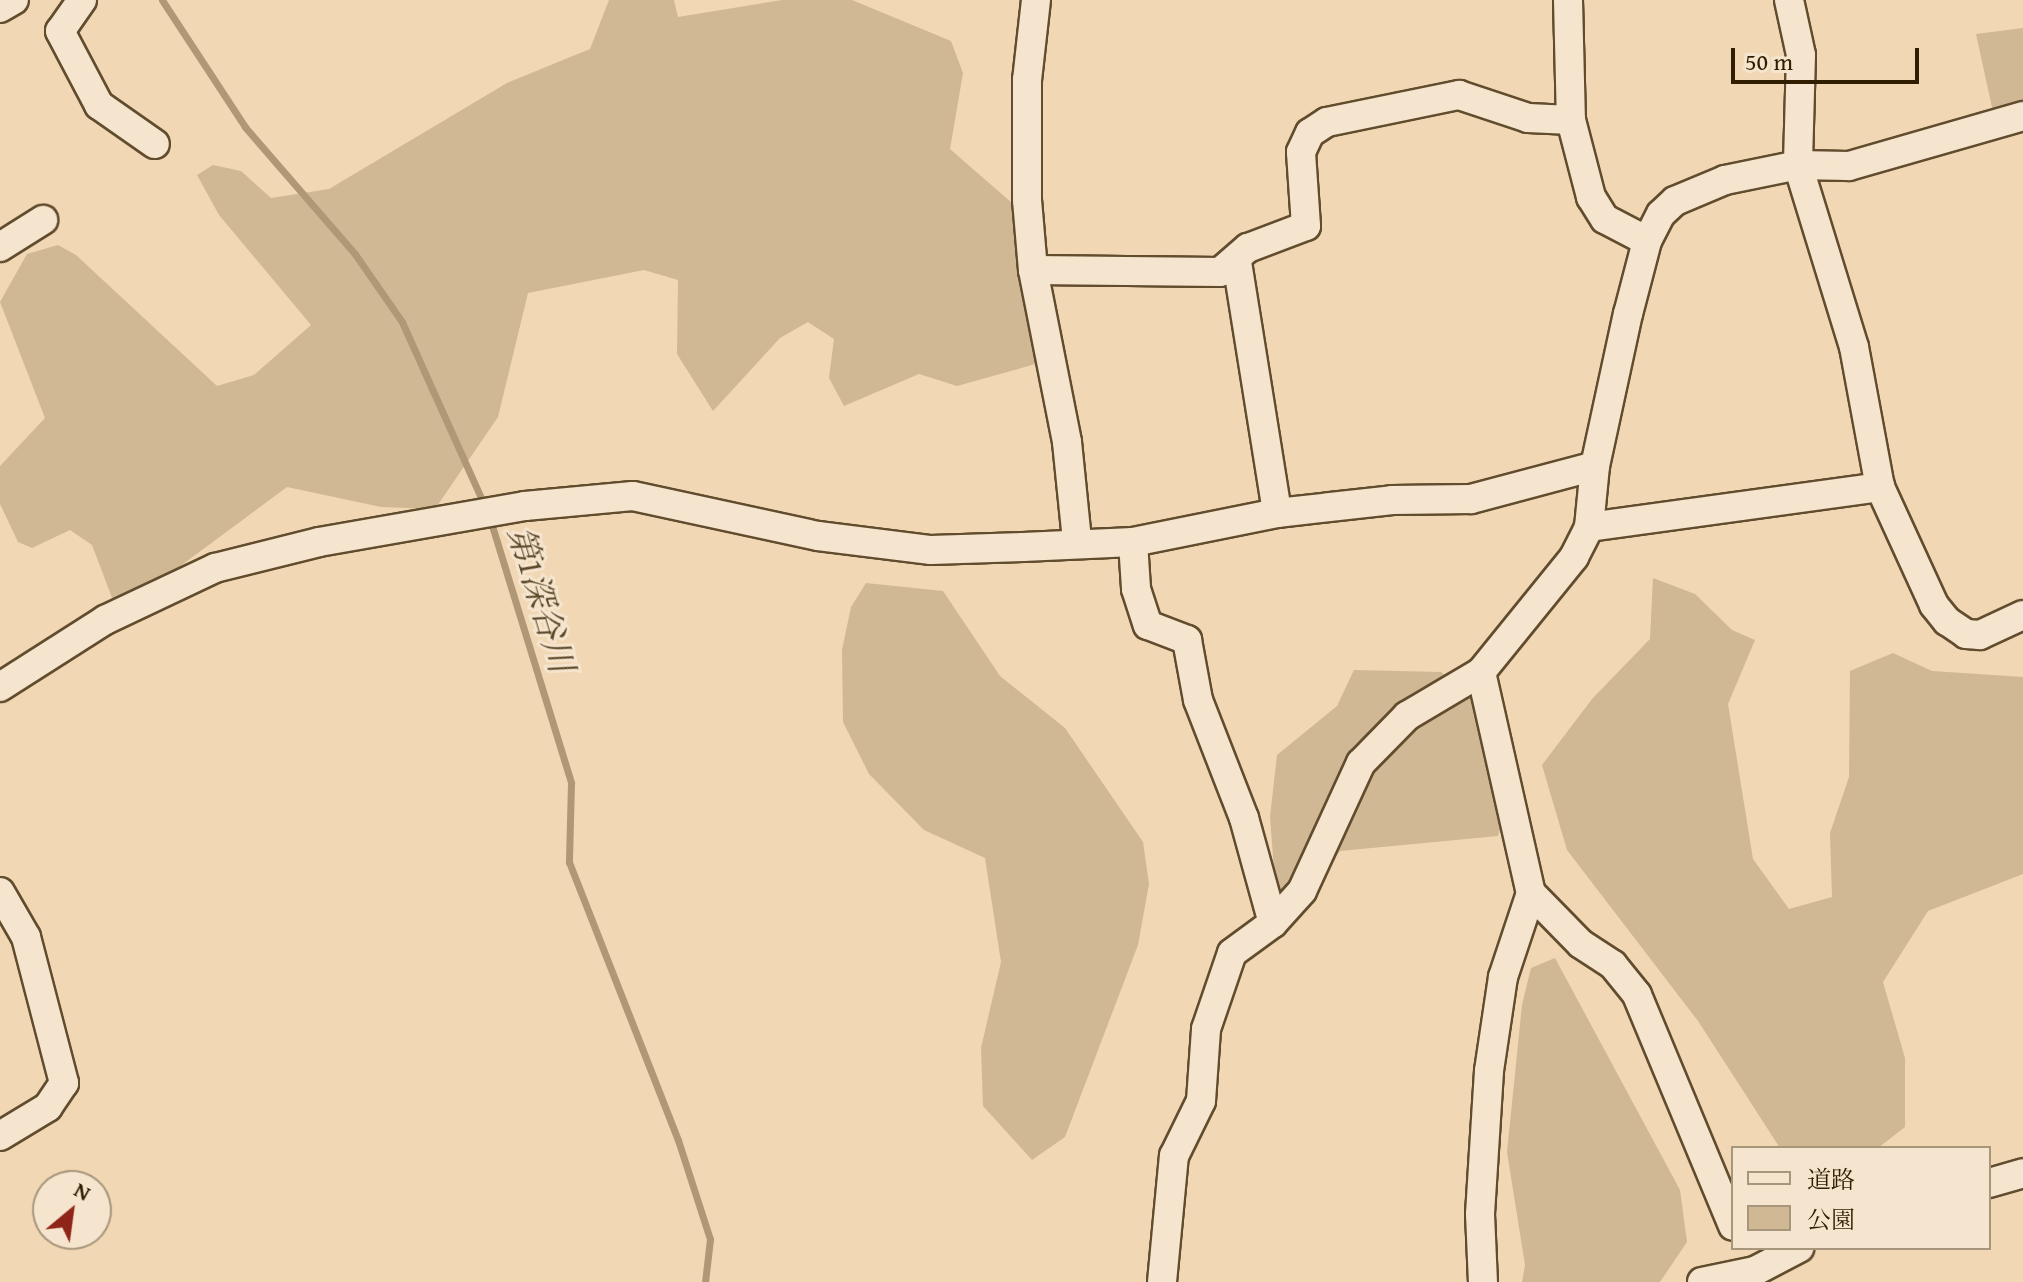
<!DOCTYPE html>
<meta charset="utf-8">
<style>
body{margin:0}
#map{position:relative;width:2023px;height:1282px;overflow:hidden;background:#f1d7b3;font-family:"Gentium Book Plus","Noto Serif JP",serif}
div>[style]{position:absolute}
.green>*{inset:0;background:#d0b895}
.stream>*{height:7px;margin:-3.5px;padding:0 3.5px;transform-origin:3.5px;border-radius:3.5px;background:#b09876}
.roads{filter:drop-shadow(2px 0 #614c2e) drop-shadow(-2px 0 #614c2e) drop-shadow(0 2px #614c2e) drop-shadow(0 -2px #614c2e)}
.minor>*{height:28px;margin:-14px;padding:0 14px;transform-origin:14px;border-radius:14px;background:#f6e5ce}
span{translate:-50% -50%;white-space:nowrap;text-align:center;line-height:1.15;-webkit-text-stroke:6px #f6e5ce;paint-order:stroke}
.water-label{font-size:34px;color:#5d492a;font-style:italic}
.legend{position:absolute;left:1731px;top:1146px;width:260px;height:104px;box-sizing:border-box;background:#f6e5ce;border:2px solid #a7957c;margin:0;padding:10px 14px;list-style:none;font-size:24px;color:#311e01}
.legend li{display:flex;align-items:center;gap:16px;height:40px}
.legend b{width:40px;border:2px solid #a7957c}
.north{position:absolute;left:32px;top:1170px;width:80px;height:80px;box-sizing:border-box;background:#f6e5ce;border:2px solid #a7957c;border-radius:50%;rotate:29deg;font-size:22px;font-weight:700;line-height:32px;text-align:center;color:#311e01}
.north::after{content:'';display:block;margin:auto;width:28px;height:36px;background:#8f2418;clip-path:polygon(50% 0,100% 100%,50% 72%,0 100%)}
.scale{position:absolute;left:1731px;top:48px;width:188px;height:36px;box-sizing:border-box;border:4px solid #311e01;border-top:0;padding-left:10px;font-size:24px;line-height:28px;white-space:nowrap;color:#311e01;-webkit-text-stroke:6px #f6e5ce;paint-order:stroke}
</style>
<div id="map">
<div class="green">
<div style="clip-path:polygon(609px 0,674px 0,678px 17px,782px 0,852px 0,951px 41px,963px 73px,950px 149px,1012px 203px,1039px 363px,957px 386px,919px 374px,844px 406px,829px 378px,834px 339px,808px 322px,780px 338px,713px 411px,677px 354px,678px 280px,644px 270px,528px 293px,498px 417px,435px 509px,381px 507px,287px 487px,175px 570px,114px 603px,92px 545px,70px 530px,32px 548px,18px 542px,0 504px,0 466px,45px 418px,0 302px,27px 254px,58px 245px,76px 255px,217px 386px,254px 375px,311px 325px,219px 215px,197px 175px,213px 165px,241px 171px,271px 198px,329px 189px,507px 83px,590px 49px)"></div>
<div style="clip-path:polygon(2023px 28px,2023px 103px,1993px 112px,1976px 34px)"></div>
<div style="clip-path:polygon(1653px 578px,1695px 594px,1732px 630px,1755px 640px,1728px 704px,1753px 859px,1789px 909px,1832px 897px,1830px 833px,1849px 777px,1850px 671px,1893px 653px,1932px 671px,2023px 677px,2023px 874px,1928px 911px,1883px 982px,1905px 1058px,1905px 1127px,1878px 1148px,1780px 1148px,1698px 1021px,1567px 850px,1542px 765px,1592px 699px,1650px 639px)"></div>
<div style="clip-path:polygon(866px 583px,943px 591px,1000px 676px,1065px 728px,1143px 842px,1149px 884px,1138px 945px,1065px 1137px,1032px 1160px,983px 1106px,981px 1048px,1001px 962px,985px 858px,924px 830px,869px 774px,843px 722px,842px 650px,851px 607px)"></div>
<div style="clip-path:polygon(1354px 670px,1441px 672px,1473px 699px,1504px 816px,1498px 836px,1340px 851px,1316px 884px,1277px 909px,1270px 817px,1277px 755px,1337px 706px)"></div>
<div style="clip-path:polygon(1555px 958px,1680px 1190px,1687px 1242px,1660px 1282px,1522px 1282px,1525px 1265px,1507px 1152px,1522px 1005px,1531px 968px)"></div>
</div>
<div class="stream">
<div style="left:162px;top:0;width:152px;rotate:56.8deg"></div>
<div style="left:245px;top:127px;width:168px;rotate:49.1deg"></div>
<div style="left:355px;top:254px;width:83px;rotate:55.3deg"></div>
<div style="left:402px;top:322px;width:203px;rotate:65.8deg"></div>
<div style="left:490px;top:519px;width:276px;rotate:72.9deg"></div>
<div style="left:571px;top:783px;width:79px;rotate:91.5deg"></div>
<div style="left:569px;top:862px;width:299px;rotate:68.6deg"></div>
<div style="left:678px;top:1140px;width:104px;rotate:72.1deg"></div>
<div style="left:710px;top:1239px;width:43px;rotate:96.6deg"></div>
</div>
<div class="roads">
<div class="minor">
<div style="left:82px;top:0;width:38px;rotate:125deg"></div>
<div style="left:60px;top:31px;width:84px;rotate:62.2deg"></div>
<div style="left:99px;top:105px;width:68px;rotate:34.9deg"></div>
<div style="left:1036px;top:0;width:81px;rotate:96.4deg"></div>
<div style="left:1027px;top:80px;width:120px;rotate:90deg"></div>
<div style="left:1027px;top:200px;width:70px;rotate:85.1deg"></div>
<div style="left:1033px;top:270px;width:175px;rotate:78.8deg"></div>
<div style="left:1067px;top:442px;width:100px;rotate:84.2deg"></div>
<div style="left:1568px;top:0;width:120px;rotate:88.6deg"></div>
<div style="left:1571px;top:120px;width:80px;rotate:75.4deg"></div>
<div style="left:1591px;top:197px;width:26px;rotate:58deg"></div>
<div style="left:1605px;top:219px;width:47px;rotate:27.6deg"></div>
<div style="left:1789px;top:0;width:56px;rotate:77.7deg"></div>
<div style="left:1801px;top:55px;width:110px;rotate:91.6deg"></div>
<div style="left:1798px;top:165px;width:190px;rotate:72.9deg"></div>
<div style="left:1854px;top:347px;width:142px;rotate:79.5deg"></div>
<div style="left:1880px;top:487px;width:130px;rotate:65.4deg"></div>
<div style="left:1934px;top:605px;width:21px;rotate:51deg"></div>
<div style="left:1947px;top:621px;width:23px;rotate:34deg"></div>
<div style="left:1966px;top:634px;width:14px;rotate:4deg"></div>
<div style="left:1980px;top:635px;width:47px;rotate:-24.9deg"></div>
<div style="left:0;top:8px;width:16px;rotate:-30deg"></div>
<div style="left:0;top:247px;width:51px;rotate:-32.1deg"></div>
<div style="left:1237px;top:262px;width:254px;rotate:80.9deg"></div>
<div style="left:1033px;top:270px;width:187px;rotate:0.6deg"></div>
<div style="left:1220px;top:272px;width:37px;rotate:-41deg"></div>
<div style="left:1248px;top:248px;width:62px;rotate:-20.8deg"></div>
<div style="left:1306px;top:226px;width:74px;rotate:-93.9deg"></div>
<div style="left:1301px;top:152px;width:21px;rotate:-65deg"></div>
<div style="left:1310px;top:133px;width:20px;rotate:-33deg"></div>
<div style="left:1327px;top:122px;width:135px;rotate:-11.6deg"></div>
<div style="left:1459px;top:95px;width:73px;rotate:18.4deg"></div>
<div style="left:1528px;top:118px;width:43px;rotate:2.7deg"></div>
<div style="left:1589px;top:527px;width:294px;rotate:-7.8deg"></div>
<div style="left:1133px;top:542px;width:47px;rotate:86.3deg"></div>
<div style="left:1136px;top:589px;width:38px;rotate:72deg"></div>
<div style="left:1148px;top:625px;width:42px;rotate:21deg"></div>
<div style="left:1187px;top:640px;width:61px;rotate:79.6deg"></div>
<div style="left:1198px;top:700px;width:127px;rotate:68.7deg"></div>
<div style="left:1244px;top:818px;width:109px;rotate:74.6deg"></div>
<div style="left:1481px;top:672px;width:227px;rotate:77.3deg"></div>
<div style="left:1531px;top:893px;width:89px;rotate:108.4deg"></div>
<div style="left:1503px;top:977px;width:95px;rotate:98.5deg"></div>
<div style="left:1489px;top:1071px;width:143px;rotate:93.6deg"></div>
<div style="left:1480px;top:1214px;width:68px;rotate:87.5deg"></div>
<div style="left:0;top:687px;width:125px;rotate:-32.5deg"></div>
<div style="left:105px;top:620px;width:122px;rotate:-25.3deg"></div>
<div style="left:215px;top:568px;width:107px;rotate:-14deg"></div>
<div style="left:319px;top:542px;width:209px;rotate:-9.9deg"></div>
<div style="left:525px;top:506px;width:108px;rotate:-5.3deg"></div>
<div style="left:633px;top:496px;width:189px;rotate:12.2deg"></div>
<div style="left:818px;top:536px;width:114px;rotate:7.1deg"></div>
<div style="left:931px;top:550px;width:92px;rotate:-1.9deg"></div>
<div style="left:1023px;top:547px;width:110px;rotate:-2.6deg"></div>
<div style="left:1133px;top:542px;width:147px;rotate:-11.4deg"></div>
<div style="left:1277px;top:513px;width:116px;rotate:-6.4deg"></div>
<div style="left:1392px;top:500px;width:79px;rotate:-0.7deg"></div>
<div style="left:1471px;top:499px;width:128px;rotate:-14.9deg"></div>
<div style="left:0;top:892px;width:52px;rotate:60deg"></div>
<div style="left:26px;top:937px;width:151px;rotate:75.4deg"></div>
<div style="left:64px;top:1083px;width:29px;rotate:124deg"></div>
<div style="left:48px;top:1107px;width:56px;rotate:148.9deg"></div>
<div style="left:1531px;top:893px;width:71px;rotate:45.6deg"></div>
<div style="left:1581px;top:944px;width:38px;rotate:33deg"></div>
<div style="left:1613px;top:965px;width:38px;rotate:51deg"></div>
<div style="left:1637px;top:995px;width:250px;rotate:67.4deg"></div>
<div style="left:1989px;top:1183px;width:35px;rotate:-16deg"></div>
<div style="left:1162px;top:1282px;width:127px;rotate:-84.6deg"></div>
<div style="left:1174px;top:1156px;width:61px;rotate:-63.9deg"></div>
<div style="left:1201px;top:1101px;width:72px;rotate:-86deg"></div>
<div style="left:1206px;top:1029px;width:80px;rotate:-71.1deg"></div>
<div style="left:1232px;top:953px;width:51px;rotate:-36.2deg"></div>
<div style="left:1273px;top:923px;width:43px;rotate:-47.8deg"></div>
<div style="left:1302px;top:891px;width:141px;rotate:-65.3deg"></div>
<div style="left:1361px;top:763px;width:66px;rotate:-45.6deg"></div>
<div style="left:1407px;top:716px;width:86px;rotate:-30.7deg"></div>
<div style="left:1481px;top:672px;width:148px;rotate:-51deg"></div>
<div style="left:1574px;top:557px;width:34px;rotate:-63deg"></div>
<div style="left:1589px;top:527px;width:61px;rotate:-84.4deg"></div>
<div style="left:1595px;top:466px;width:156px;rotate:-77.8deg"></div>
<div style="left:1628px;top:314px;width:75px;rotate:-75.4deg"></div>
<div style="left:1647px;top:241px;width:30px;rotate:-63deg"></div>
<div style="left:1661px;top:214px;width:19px;rotate:-43deg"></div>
<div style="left:1675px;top:201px;width:54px;rotate:-22.8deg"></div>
<div style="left:1725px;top:180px;width:75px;rotate:-11.6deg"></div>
<div style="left:1798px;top:165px;width:51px;rotate:1.1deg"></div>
<div style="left:1849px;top:166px;width:181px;rotate:-16deg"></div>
<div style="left:1702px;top:1282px;width:54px;rotate:-11.7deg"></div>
<div style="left:1755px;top:1271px;width:50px;rotate:-27.6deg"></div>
</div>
</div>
<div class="water-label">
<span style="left:542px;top:599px;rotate:73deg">第1深谷川</span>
</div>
<ul class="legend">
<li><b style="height:10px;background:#f6e5ce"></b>道路</li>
<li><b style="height:22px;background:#d0b895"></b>公園</li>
</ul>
<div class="north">N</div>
<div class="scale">50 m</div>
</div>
